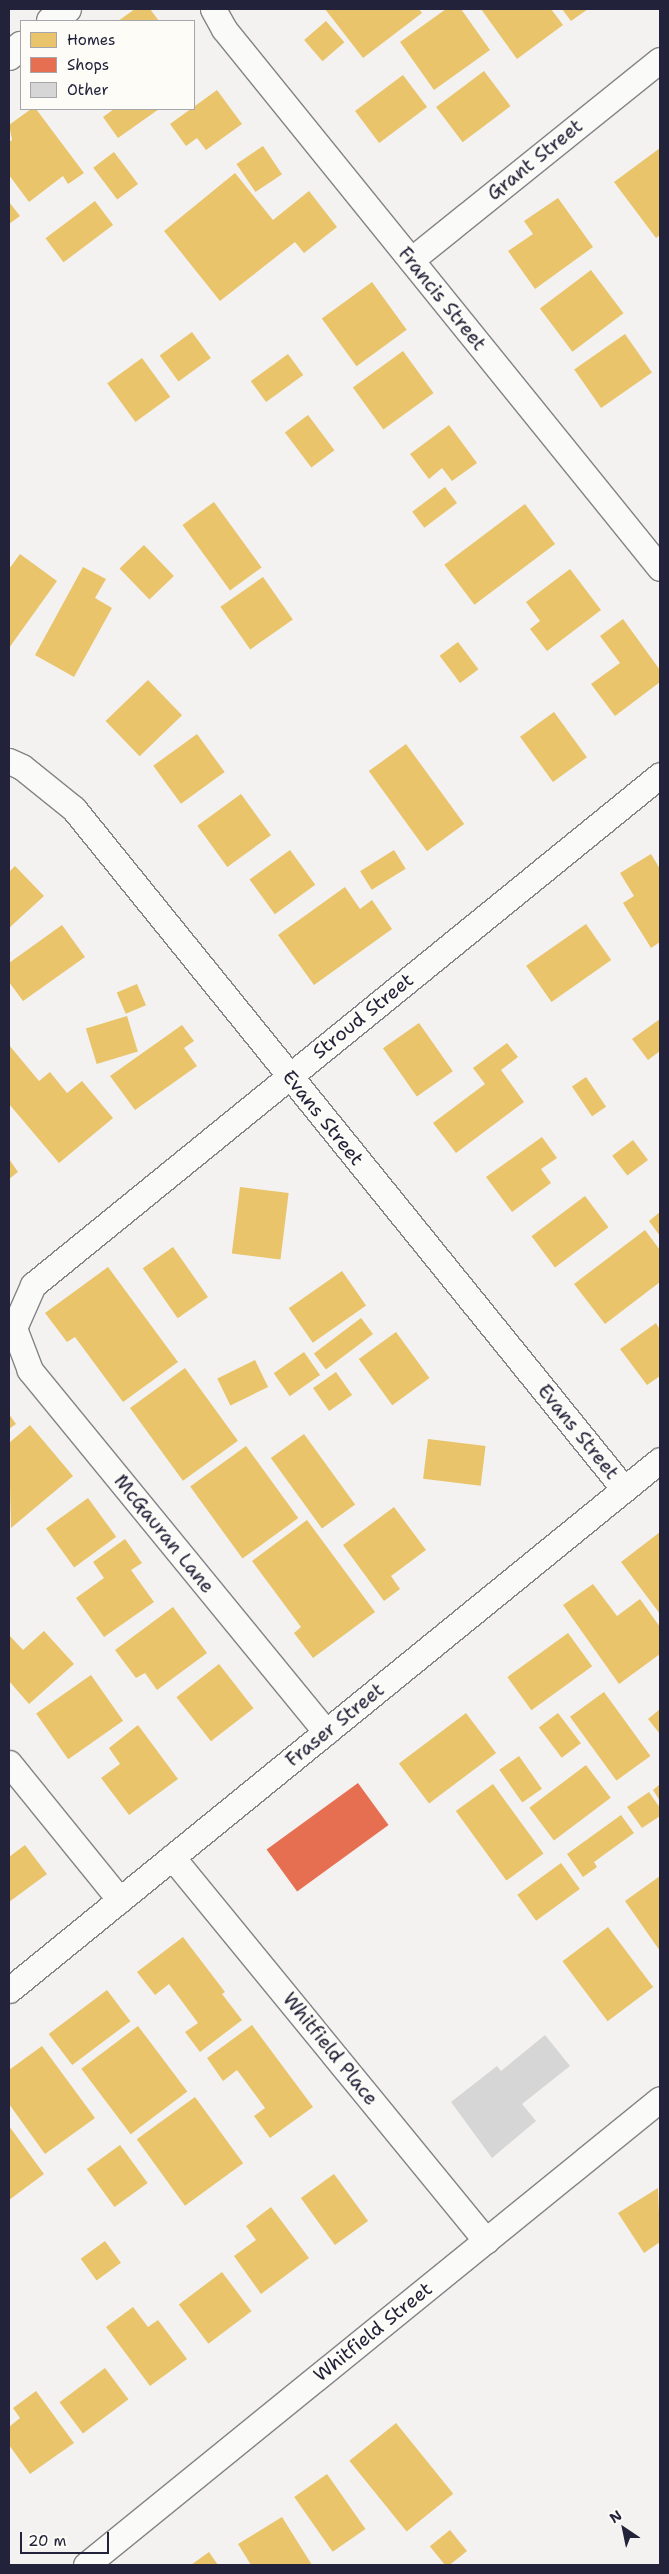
<!DOCTYPE html>
<style>
body{margin:0}
#map{position:relative;width:669px;height:2574px;overflow:hidden;background:#f3f2f0;font-family:"Shantell Sans",sans-serif}
div>[style]{position:absolute}
.homes>*{inset:0;background:#e9c46a;transform-origin:0 0}
.shops>*{inset:0;background:#e76f51;transform-origin:0 0}
.building>*{inset:0;background:#d7d6d6}
.roads{filter:drop-shadow(1px 0 #848488) drop-shadow(-1px 0 #848488) drop-shadow(0 1px #848488) drop-shadow(0 -1px #848488)}
.minor>*{height:25px;margin:-12.5px;padding:0 12.5px;transform-origin:12.5px;border-radius:12.5px;background:#fafaf8}
.secondary>*{height:28px;margin:-14px;padding:0 14px;transform-origin:14px;border-radius:14px;background:#fafaf8}
span{translate:-50% -50%;white-space:nowrap;text-align:center;line-height:1.15;-webkit-text-stroke:5px #fdfcf7;paint-order:stroke}
.street-label{font-size:19px;color:#22223b}
.frame{position:absolute;inset:0;border:10px solid #22223b;pointer-events:none}
.legend{position:absolute;left:20px;top:20px;width:175px;height:90px;box-sizing:border-box;background:#fdfcf7;border:1px solid #a5a5ac;margin:0;padding:6px 9px;list-style:none;font-size:15px;color:#22223b}
.legend li{display:flex;align-items:center;gap:10px;height:25px}
.legend b{width:25px;border:1px solid #a5a5ac}
.north{position:absolute;left:599px;top:2504px;width:50px;height:50px;-webkit-text-stroke:4px #fdfcf7;paint-order:stroke;rotate:326deg;font-size:14px;font-weight:700;line-height:20px;text-align:center;color:#22223b}
.north::after{content:'';display:block;margin:auto;width:18px;height:22px;background:#22223b;clip-path:polygon(50% 0,100% 100%,50% 72%,0 100%)}
.scale{position:absolute;left:20px;top:2532px;width:89px;height:22px;box-sizing:border-box;border:2px solid #22223b;border-top:0;padding-left:6px;font-size:15px;line-height:18px;white-space:nowrap;color:#22223b;-webkit-text-stroke:4px #fdfcf7;paint-order:stroke}
</style>
<div id="map">
<div class="homes">
<div style="clip-path:polygon(135px 9px,150px 9px,159px 21px,118px 21px)"></div>
<div style="clip-path:polygon(325px 9px,419px 9px,422px 13px,363px 58px)"></div>
<div style="clip-path:polygon(446px 9px,461px 9px,490px 50px,434px 90px,400px 42px)"></div>
<div style="clip-path:polygon(481px 9px,551px 9px,563px 25px,517px 59px)"></div>
<div style="clip-path:polygon(562px 9px,588px 9px,571px 21px)"></div>
<div style="left:326px;top:21px;width:28px;height:29px;rotate:49deg"></div>
<div style="left:484px;top:71px;width:44px;height:60px;rotate:53deg"></div>
<div style="left:403px;top:75px;width:40px;height:60px;rotate:53deg"></div>
<div style="clip-path:polygon(217px 90px,242px 124px,206px 150px,197px 138px,186px 146px,170px 124px)"></div>
<div style="clip-path:polygon(31px 109px,36px 109px,84px 173px,68px 184px,63px 176px,29px 202px,9px 175px,9px 142px,12px 140px,9px 125px)"></div>
<div style="clip-path:polygon(114px 109px,159px 109px,118px 138px,103px 117px)"></div>
<div style="left:263px;top:146px;width:34px;height:32px;rotate:56deg"></div>
<div style="clip-path:polygon(660px 148px,660px 235px,656px 238px,614px 182px)"></div>
<div style="left:114px;top:152px;width:40px;height:26px;rotate:53deg"></div>
<div style="clip-path:polygon(235px 173px,273px 220px,309px 191px,337px 227px,304px 253px,295px 242px,220px 301px,164px 231px)"></div>
<div style="clip-path:polygon(558px 198px,593px 247px,535px 289px,508px 251px,533px 234px,524px 221px)"></div>
<div style="left:95px;top:201px;width:30px;height:62px;rotate:53deg"></div>
<div style="clip-path:polygon(9px 202px,20px 216px,9px 224px)"></div>
<div style="left:591px;top:270px;width:54px;height:64px;rotate:53deg"></div>
<div style="left:372px;top:282px;width:59px;height:62px;rotate:54deg"></div>
<div style="left:192px;top:332px;width:32px;height:40px;rotate:54deg"></div>
<div style="left:625px;top:334px;width:47px;height:62px;rotate:55deg"></div>
<div style="left:403px;top:351px;width:52px;height:62px;rotate:54deg"></div>
<div style="left:288px;top:354px;width:26px;height:46px;rotate:54deg"></div>
<div style="left:142px;top:358px;width:48px;height:43px;rotate:54deg"></div>
<div style="left:308px;top:415px;width:44px;height:29px;rotate:53deg"></div>
<div style="clip-path:polygon(449px 425px,477px 463px,452px 481px,442px 468px,429px 479px,410px 454px)"></div>
<div style="left:445px;top:487px;width:20px;height:41px;rotate:53deg"></div>
<div style="left:214px;top:502px;width:81px;height:39px;rotate:54deg"></div>
<div style="left:525px;top:504px;width:50px;height:101px;rotate:53deg"></div>
<div style="left:144px;top:545px;width:43px;height:34px;rotate:46deg"></div>
<div style="clip-path:polygon(20px 554px,57px 581px,9px 648px,9px 569px)"></div>
<div style="clip-path:polygon(83px 567px,106px 579px,95px 598px,112px 608px,74px 677px,35px 655px)"></div>
<div style="clip-path:polygon(570px 569px,601px 610px,547px 651px,530px 629px,540px 621px,526px 602px)"></div>
<div style="left:263px;top:577px;width:52px;height:52px;rotate:55deg"></div>
<div style="clip-path:polygon(623px 619px,660px 670px,660px 682px,615px 716px,591px 684px,620px 663px,600px 636px)"></div>
<div style="left:458px;top:642px;width:34px;height:23px;rotate:53deg"></div>
<div style="left:148px;top:680px;width:49px;height:59px;rotate:46deg"></div>
<div style="left:554px;top:712px;width:56px;height:42px;rotate:54deg"></div>
<div style="left:197px;top:734px;width:47px;height:54px;rotate:54deg"></div>
<div style="left:406px;top:744px;width:99px;height:46px;rotate:54deg"></div>
<div style="left:241px;top:794px;width:51px;height:54px;rotate:54deg"></div>
<div style="left:290px;top:850px;width:43px;height:50px;rotate:54deg"></div>
<div style="left:394px;top:850px;width:22px;height:40px;rotate:58deg"></div>
<div style="clip-path:polygon(651px 854px,660px 869px,660px 942px,651px 948px,623px 903px,634px 896px,620px 873px)"></div>
<div style="clip-path:polygon(15px 866px,44px 896px,9px 928px,9px 872px)"></div>
<div style="clip-path:polygon(345px 887px,360px 909px,372px 900px,392px 929px,314px 985px,278px 935px)"></div>
<div style="left:586px;top:924px;width:44px;height:73px;rotate:55deg"></div>
<div style="clip-path:polygon(62px 925px,85px 957px,23px 1001px,9px 982px,9px 963px)"></div>
<div style="left:137px;top:984px;width:23px;height:22px;rotate:67deg"></div>
<div style="left:127px;top:1016px;width:37px;height:43px;rotate:73deg"></div>
<div style="clip-path:polygon(660px 1019px,660px 1051px,648px 1060px,632px 1039px)"></div>
<div style="left:419px;top:1023px;width:59px;height:44px;rotate:55deg"></div>
<div style="clip-path:polygon(182px 1025px,194px 1041px,184px 1048px,197px 1066px,135px 1110px,110px 1076px)"></div>
<div style="clip-path:polygon(507px 1043px,518px 1057px,501px 1070px,524px 1102px,456px 1153px,433px 1123px,485px 1084px,473px 1068px)"></div>
<div style="clip-path:polygon(9px 1045px,39px 1081px,50px 1072px,67px 1093px,82px 1081px,113px 1118px,59px 1163px,9px 1104px)"></div>
<div style="left:586px;top:1077px;width:36px;height:17px;rotate:56deg"></div>
<div style="clip-path:polygon(542px 1137px,557px 1158px,541px 1169px,551px 1183px,512px 1212px,486px 1177px)"></div>
<div style="left:633px;top:1140px;width:25px;height:26px;rotate:53deg"></div>
<div style="clip-path:polygon(9px 1159px,18px 1172px,9px 1179px)"></div>
<div style="left:240px;top:1187px;width:49px;height:67px;rotate:7deg"></div>
<div style="left:585px;top:1196px;width:39px;height:67px;rotate:53deg"></div>
<div style="clip-path:polygon(660px 1212px,660px 1236px,649px 1221px)"></div>
<div style="clip-path:polygon(645px 1230px,660px 1250px,660px 1282px,605px 1324px,574px 1284px)"></div>
<div style="left:173px;top:1247px;width:61px;height:37px;rotate:55deg"></div>
<div style="clip-path:polygon(108px 1267px,178px 1362px,123px 1402px,75px 1337px,67px 1342px,45px 1313px)"></div>
<div style="left:342px;top:1271px;width:42px;height:65px;rotate:55deg"></div>
<div style="left:361px;top:1318px;width:20px;height:59px;rotate:53deg"></div>
<div style="clip-path:polygon(656px 1323px,660px 1330px,660px 1376px,647px 1385px,620px 1349px)"></div>
<div style="left:396px;top:1332px;width:57px;height:46px;rotate:54deg"></div>
<div style="left:304px;top:1352px;width:28px;height:37px;rotate:55deg"></div>
<div style="left:255px;top:1360px;width:30px;height:42px;rotate:64deg"></div>
<div style="left:185px;top:1368px;width:90px;height:68px;rotate:54deg"></div>
<div style="left:336px;top:1372px;width:28px;height:28px;rotate:55deg"></div>
<div style="clip-path:polygon(9px 1414px,16px 1424px,9px 1429px)"></div>
<div style="clip-path:polygon(30px 1425px,73px 1476px,11px 1528px,9px 1443px)"></div>
<div style="left:304px;top:1434px;width:87px;height:41px;rotate:54deg"></div>
<div style="left:428px;top:1439px;width:58px;height:40px;rotate:7deg"></div>
<div style="left:246px;top:1446px;width:89px;height:69px;rotate:54deg"></div>
<div style="left:88px;top:1498px;width:48px;height:52px;rotate:54deg"></div>
<div style="clip-path:polygon(394px 1507px,426px 1550px,391px 1576px,400px 1589px,384px 1601px,343px 1545px)"></div>
<div style="clip-path:polygon(307px 1520px,375px 1612px,313px 1658px,294px 1633px,301px 1627px,252px 1561px)"></div>
<div style="clip-path:polygon(660px 1532px,660px 1614px,621px 1562px)"></div>
<div style="clip-path:polygon(125px 1539px,142px 1563px,131px 1570px,154px 1602px,104px 1637px,76px 1598px,104px 1578px,93px 1562px)"></div>
<div style="clip-path:polygon(593px 1584px,617px 1616px,640px 1599px,660px 1627px,660px 1654px,619px 1684px,563px 1605px)"></div>
<div style="clip-path:polygon(173px 1607px,207px 1653px,157px 1690px,145px 1673px,136px 1678px,115px 1650px)"></div>
<div style="clip-path:polygon(44px 1631px,74px 1664px,29px 1704px,9px 1681px,9px 1635px,23px 1650px)"></div>
<div style="left:568px;top:1633px;width:41px;height:75px;rotate:54deg"></div>
<div style="left:219px;top:1664px;width:56px;height:54px;rotate:52deg"></div>
<div style="left:91px;top:1675px;width:56px;height:67px;rotate:55deg"></div>
<div style="left:604px;top:1692px;width:79px;height:42px;rotate:54deg"></div>
<div style="clip-path:polygon(660px 1709px,660px 1734px,648px 1719px)"></div>
<div style="left:466px;top:1713px;width:50px;height:84px;rotate:53deg"></div>
<div style="left:558px;top:1713px;width:38px;height:24px;rotate:53deg"></div>
<div style="clip-path:polygon(138px 1725px,178px 1779px,129px 1815px,101px 1778px,120px 1764px,109px 1748px)"></div>
<div style="left:519px;top:1756px;width:40px;height:24px;rotate:55deg"></div>
<div style="left:586px;top:1765px;width:41px;height:71px;rotate:53deg"></div>
<div style="left:493px;top:1784px;width:86px;height:46px;rotate:54deg"></div>
<div style="clip-path:polygon(660px 1784px,660px 1801px,653px 1790px)"></div>
<div style="clip-path:polygon(649px 1792px,660px 1808px,660px 1816px,642px 1828px,627px 1807px)"></div>
<div style="clip-path:polygon(621px 1815px,634px 1833px,594px 1862px,597px 1867px,583px 1877px,567px 1854px)"></div>
<div style="clip-path:polygon(25px 1845px,47px 1874px,9px 1902px,9px 1857px)"></div>
<div style="left:561px;top:1863px;width:32px;height:54px;rotate:54deg"></div>
<div style="clip-path:polygon(660px 1876px,660px 1951px,625px 1901px)"></div>
<div style="left:608px;top:1927px;width:75px;height:57px;rotate:53deg"></div>
<div style="clip-path:polygon(183px 1937px,225px 1992px,222px 1994px,242px 2020px,200px 2052px,185px 2032px,198px 2023px,169px 1984px,155px 1995px,137px 1972px)"></div>
<div style="left:107px;top:1990px;width:39px;height:73px;rotate:53deg"></div>
<div style="clip-path:polygon(252px 2025px,313px 2107px,270px 2138px,254px 2116px,265px 2108px,237px 2070px,223px 2081px,207px 2058px)"></div>
<div style="left:138px;top:2026px;width:82px;height:71px;rotate:53deg"></div>
<div style="clip-path:polygon(42px 2046px,95px 2118px,45px 2154px,9px 2104px,9px 2070px)"></div>
<div style="left:195px;top:2097px;width:82px;height:72px;rotate:54deg"></div>
<div style="clip-path:polygon(9px 2126px,44px 2174px,9px 2200px)"></div>
<div style="left:120px;top:2145px;width:47px;height:41px;rotate:54deg"></div>
<div style="left:334px;top:2174px;width:58px;height:41px;rotate:54deg"></div>
<div style="clip-path:polygon(658px 2188px,660px 2242px,644px 2253px,618px 2213px)"></div>
<div style="clip-path:polygon(271px 2207px,309px 2258px,261px 2294px,234px 2256px,256px 2240px,246px 2226px)"></div>
<div style="left:105px;top:2241px;width:27px;height:30px;rotate:54deg"></div>
<div style="left:222px;top:2272px;width:49px;height:54px;rotate:53deg"></div>
<div style="clip-path:polygon(133px 2307px,148px 2327px,158px 2320px,187px 2359px,150px 2386px,106px 2327px)"></div>
<div style="left:105px;top:2368px;width:39px;height:57px;rotate:53deg"></div>
<div style="clip-path:polygon(36px 2391px,74px 2443px,30px 2474px,9px 2445px,9px 2427px,20px 2418px,13px 2408px)"></div>
<div style="left:396px;top:2423px;width:91px;height:60px;rotate:51deg"></div>
<div style="left:327px;top:2474px;width:67px;height:40px;rotate:55deg"></div>
<div style="clip-path:polygon(282px 2517px,312px 2565px,251px 2565px,238px 2544px)"></div>
<div style="left:450px;top:2530px;width:27px;height:26px;rotate:51deg"></div>
<div style="clip-path:polygon(209px 2552px,218px 2565px,191px 2565px)"></div>
</div>
<div class="shops">
<div style="left:358px;top:1783px;width:52px;height:113px;rotate:54deg"></div>
</div>
<div class="building">
<div style="clip-path:polygon(545px 2035px,570px 2066px,522px 2104px,536px 2121px,492px 2158px,451px 2102px,497px 2066px,501px 2071px)"></div>
</div>
<div class="roads">
<div class="minor">
<div style="left:213px;top:9px;width:23px;rotate:61deg"></div>
<div style="left:224px;top:29px;width:693px;rotate:51.03deg"></div>
<div style="left:411px;top:260px;width:319px;rotate:-38.8deg"></div>
<div style="left:9px;top:761px;width:14px;rotate:25deg"></div>
<div style="left:22px;top:767px;width:67px;rotate:38.9deg"></div>
<div style="left:74px;top:809px;width:875px;rotate:51.03deg"></div>
<div style="left:326px;top:1732px;width:468px;rotate:-129.3deg"></div>
<div style="left:30px;top:1370px;width:45px;rotate:-110.9deg"></div>
<div style="left:14px;top:1328px;width:47px;rotate:-66.2deg"></div>
<div style="left:33px;top:1285px;width:808px;rotate:-39.12deg"></div>
<div style="left:9px;top:1763px;width:176px;rotate:51deg"></div>
<div style="left:172px;top:1857px;width:496px;rotate:50.7deg"></div>
<div style="left:9px;top:1990px;width:839px;rotate:-39.15deg"></div>
<div style="left:86px;top:2565px;width:739px;rotate:-39.07deg"></div>
</div>
<div class="secondary">
<div style="left:51px;top:21px;width:20px;rotate:-37deg"></div>
<div style="left:9px;top:56px;width:16px;rotate:-40deg"></div>
</div>
</div>
<div class="street-label">
<span style="left:535px;top:160px;rotate:-39deg">Grant Street</span>
<span style="left:442px;top:299px;rotate:51deg">Francis Street</span>
<span style="left:363px;top:1016px;rotate:-39deg">Stroud Street</span>
<span style="left:323px;top:1118px;rotate:51deg">Evans Street</span>
<span style="left:578px;top:1432px;rotate:51deg">Evans Street</span>
<span style="left:164px;top:1534px;rotate:51deg">McGauran Lane</span>
<span style="left:335px;top:1725px;rotate:-39deg">Fraser Street</span>
<span style="left:330px;top:2049px;rotate:51deg">Whitfield Place</span>
<span style="left:373px;top:2332px;rotate:-39deg">Whitfield Street</span>
</div>
<div class="frame"></div>
<ul class="legend">
<li><b style="height:14px;background:#e9c46a"></b>Homes</li>
<li><b style="height:14px;background:#e76f51"></b>Shops</li>
<li><b style="height:14px;background:#d7d6d6"></b>Other</li>
</ul>
<div class="north">N</div>
<div class="scale">20 m</div>
</div>
